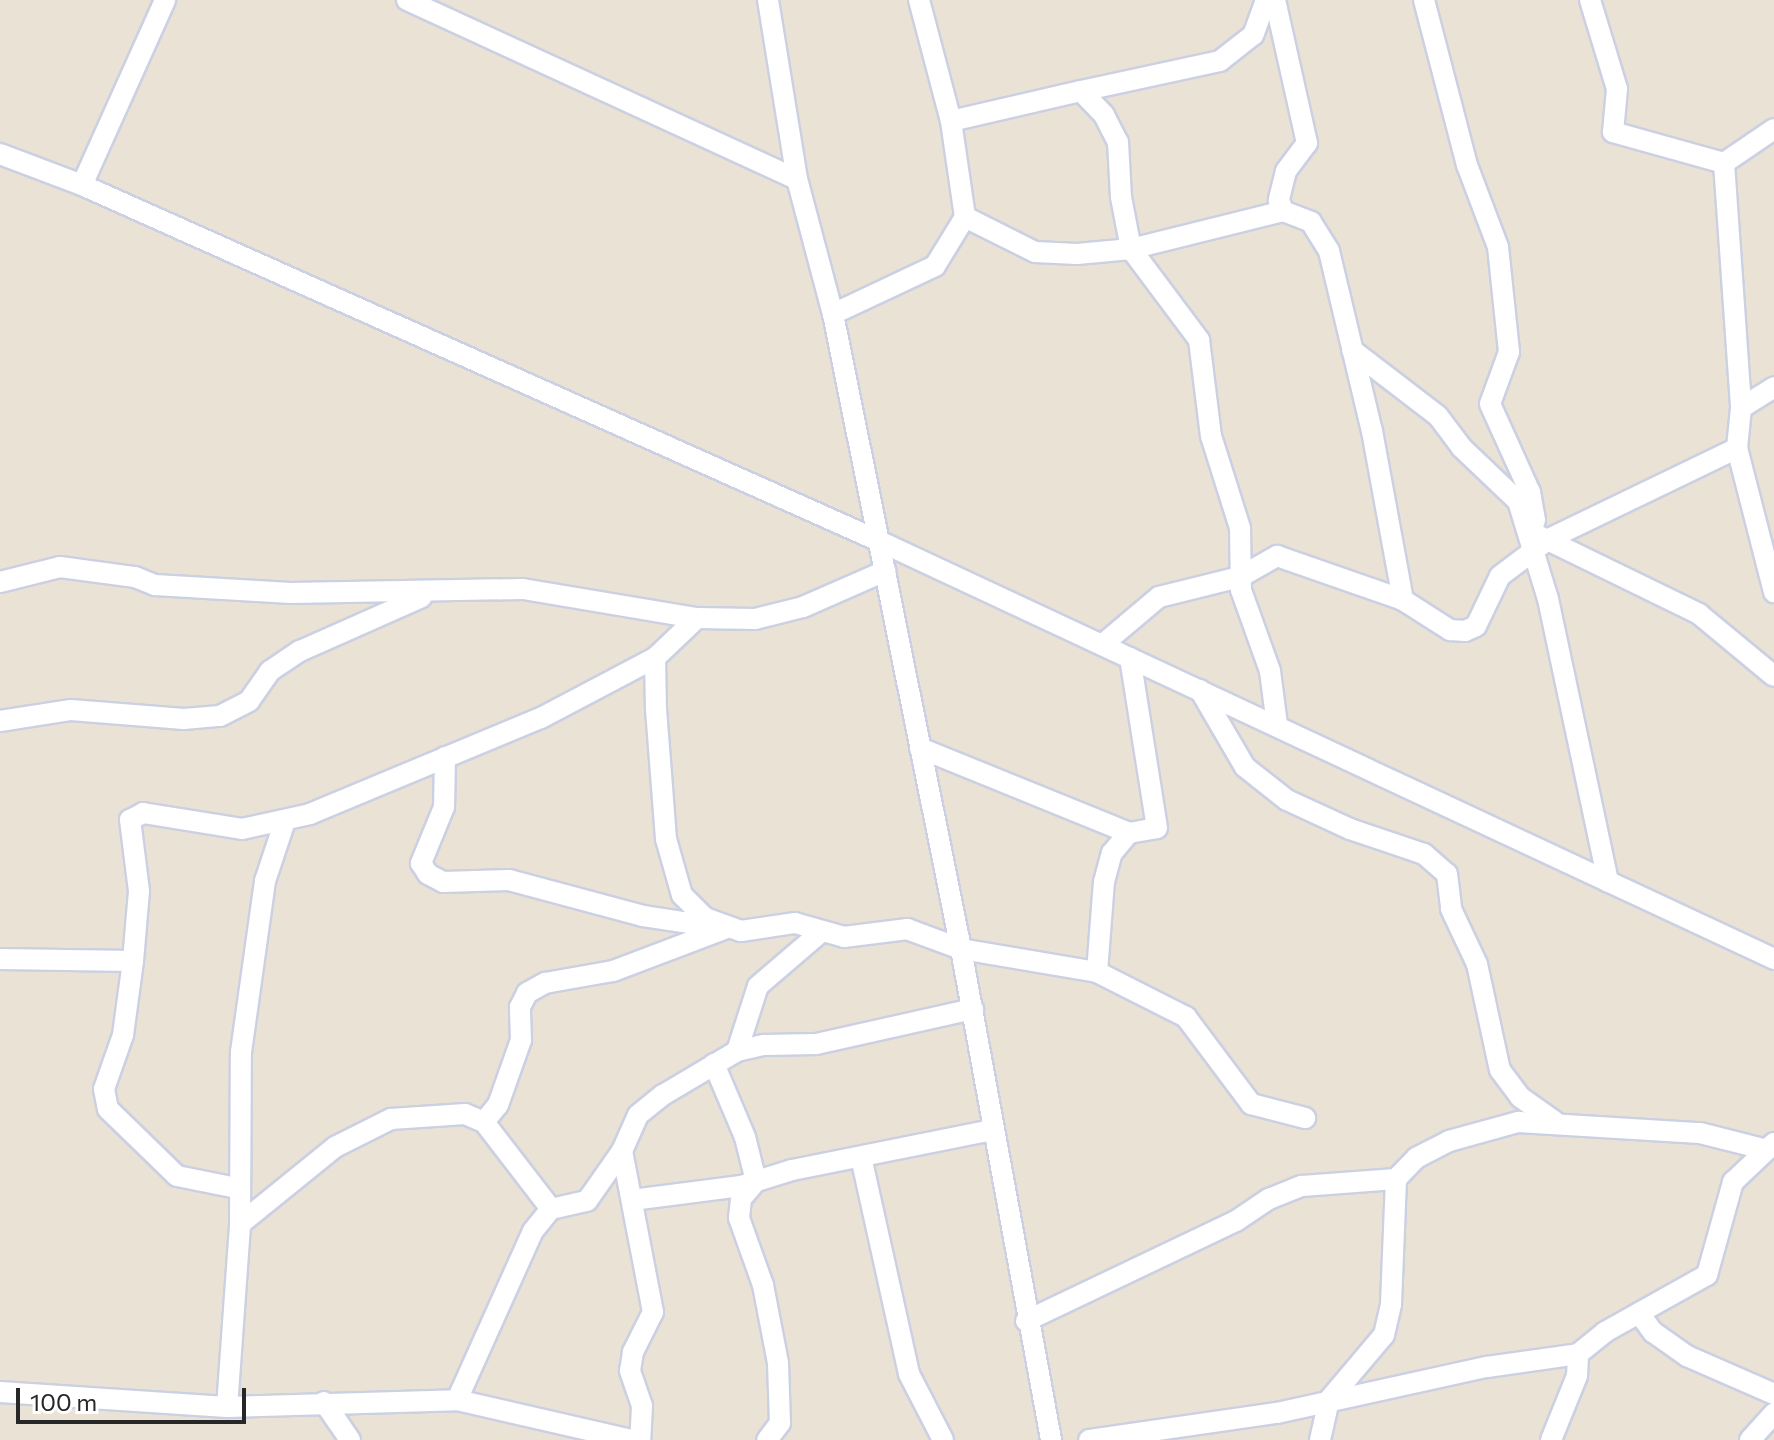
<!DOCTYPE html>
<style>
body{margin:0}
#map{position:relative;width:1774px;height:1440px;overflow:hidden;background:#ebe2d6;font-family:Commissioner,sans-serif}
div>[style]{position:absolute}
.roads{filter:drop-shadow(2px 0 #cbd0e2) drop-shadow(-2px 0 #cbd0e2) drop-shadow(0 2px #cbd0e2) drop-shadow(0 -2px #cbd0e2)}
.minor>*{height:20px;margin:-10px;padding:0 10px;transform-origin:10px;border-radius:10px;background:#fff}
span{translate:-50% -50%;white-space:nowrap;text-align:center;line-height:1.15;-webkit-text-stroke:6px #fff;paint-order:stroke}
.scale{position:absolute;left:16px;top:1388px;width:230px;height:36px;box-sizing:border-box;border:4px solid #272727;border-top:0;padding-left:10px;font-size:24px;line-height:28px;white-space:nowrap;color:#272727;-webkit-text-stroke:6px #fff;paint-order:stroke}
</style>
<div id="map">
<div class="roads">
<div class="minor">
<div style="left:407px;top:0;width:429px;rotate:24.7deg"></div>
<div style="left:768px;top:0;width:181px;rotate:80.8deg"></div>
<div style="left:797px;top:179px;width:140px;rotate:75.1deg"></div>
<div style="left:833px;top:314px;width:648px;rotate:78.6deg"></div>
<div style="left:961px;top:949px;width:499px;rotate:79.6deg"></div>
<div style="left:919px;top:0;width:125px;rotate:75.2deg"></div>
<div style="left:1266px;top:0;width:37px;rotate:110deg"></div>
<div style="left:1253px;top:35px;width:42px;rotate:141.8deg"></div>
<div style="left:1220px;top:61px;width:142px;rotate:167.8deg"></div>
<div style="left:1081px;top:91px;width:33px;rotate:46deg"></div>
<div style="left:1104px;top:115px;width:30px;rotate:63deg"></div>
<div style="left:1118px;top:142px;width:55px;rotate:86.9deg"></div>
<div style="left:1121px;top:197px;width:53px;rotate:79.1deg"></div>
<div style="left:1131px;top:249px;width:114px;rotate:53.2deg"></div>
<div style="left:1199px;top:340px;width:97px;rotate:82.9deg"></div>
<div style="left:1211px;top:436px;width:96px;rotate:72.5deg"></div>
<div style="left:1240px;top:528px;width:62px;rotate:89.1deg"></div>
<div style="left:1241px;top:590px;width:86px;rotate:70.3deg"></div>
<div style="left:1270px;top:671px;width:54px;rotate:82.6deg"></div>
<div style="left:1275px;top:0;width:147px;rotate:77.4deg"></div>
<div style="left:1307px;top:143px;width:35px;rotate:127deg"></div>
<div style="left:1286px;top:171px;width:30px;rotate:104deg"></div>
<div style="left:1279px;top:200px;width:12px;rotate:70deg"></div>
<div style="left:1283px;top:211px;width:30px;rotate:21deg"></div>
<div style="left:1311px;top:222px;width:34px;rotate:58deg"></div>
<div style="left:1329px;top:251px;width:185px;rotate:76.6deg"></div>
<div style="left:1372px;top:431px;width:172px;rotate:79.6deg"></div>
<div style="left:1424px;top:0;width:171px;rotate:75.4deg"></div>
<div style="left:1467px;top:165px;width:88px;rotate:69.3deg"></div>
<div style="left:1498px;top:247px;width:106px;rotate:84deg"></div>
<div style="left:1509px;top:352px;width:55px;rotate:110.1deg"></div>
<div style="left:1490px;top:404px;width:97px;rotate:65.6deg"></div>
<div style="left:1530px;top:492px;width:28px;rotate:80deg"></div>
<div style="left:1535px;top:520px;width:13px;rotate:108deg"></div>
<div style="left:1531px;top:532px;width:187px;rotate:26deg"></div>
<div style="left:1699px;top:614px;width:97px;rotate:39.6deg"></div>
<div style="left:1590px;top:0;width:93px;rotate:73.1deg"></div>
<div style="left:1617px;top:89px;width:43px;rotate:95.3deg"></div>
<div style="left:1613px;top:132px;width:115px;rotate:15.6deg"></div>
<div style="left:1724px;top:163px;width:246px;rotate:86deg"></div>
<div style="left:1741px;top:408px;width:40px;rotate:95.7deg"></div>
<div style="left:1737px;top:448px;width:149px;rotate:75.6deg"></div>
<div style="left:0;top:154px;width:88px;rotate:20.7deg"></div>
<div style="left:82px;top:185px;width:873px;rotate:24.07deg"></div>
<div style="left:879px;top:541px;width:988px;rotate:25.03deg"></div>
<div style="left:1724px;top:163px;width:60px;rotate:-34.2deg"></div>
<div style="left:82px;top:185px;width:203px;rotate:-65.8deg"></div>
<div style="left:965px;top:217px;width:97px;rotate:-98.3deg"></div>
<div style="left:951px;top:121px;width:133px;rotate:-13deg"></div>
<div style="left:833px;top:314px;width:113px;rotate:-25.2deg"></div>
<div style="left:935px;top:266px;width:57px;rotate:-58.5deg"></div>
<div style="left:965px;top:217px;width:78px;rotate:26.6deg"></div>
<div style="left:1035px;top:252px;width:42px;rotate:2.7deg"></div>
<div style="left:1077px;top:254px;width:54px;rotate:-5.3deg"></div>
<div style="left:1131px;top:249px;width:157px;rotate:-14deg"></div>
<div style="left:1352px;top:350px;width:108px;rotate:37.5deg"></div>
<div style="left:1438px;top:416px;width:39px;rotate:53deg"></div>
<div style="left:1461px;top:447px;width:79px;rotate:43.5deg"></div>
<div style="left:1518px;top:501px;width:102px;rotate:73deg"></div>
<div style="left:1548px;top:599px;width:289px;rotate:78deg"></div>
<div style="left:1741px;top:408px;width:39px;rotate:-32deg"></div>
<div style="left:0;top:582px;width:62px;rotate:-14deg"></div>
<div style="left:60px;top:567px;width:76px;rotate:7.6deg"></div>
<div style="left:135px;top:577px;width:22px;rotate:22deg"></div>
<div style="left:155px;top:585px;width:136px;rotate:3.4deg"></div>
<div style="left:291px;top:593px;width:232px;rotate:-1deg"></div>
<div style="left:523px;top:589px;width:176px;rotate:9.5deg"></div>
<div style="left:697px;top:618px;width:58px;rotate:1deg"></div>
<div style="left:755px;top:619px;width:49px;rotate:-14deg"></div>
<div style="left:803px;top:607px;width:90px;rotate:-23.7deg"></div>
<div style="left:697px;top:618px;width:58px;rotate:136.4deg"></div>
<div style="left:655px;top:658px;width:51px;rotate:88.9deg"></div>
<div style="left:656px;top:709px;width:130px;rotate:85.6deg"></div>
<div style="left:666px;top:839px;width:58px;rotate:74.1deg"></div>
<div style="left:682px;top:895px;width:33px;rotate:45deg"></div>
<div style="left:705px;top:918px;width:38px;rotate:20deg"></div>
<div style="left:741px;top:931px;width:55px;rotate:-8.4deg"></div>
<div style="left:795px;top:923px;width:51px;rotate:15.9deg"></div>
<div style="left:844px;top:937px;width:64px;rotate:-7.2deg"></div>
<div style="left:907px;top:929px;width:58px;rotate:20.3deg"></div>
<div style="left:961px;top:949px;width:138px;rotate:9.6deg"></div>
<div style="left:1097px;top:972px;width:100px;rotate:26.8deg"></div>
<div style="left:1186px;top:1017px;width:109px;rotate:53.2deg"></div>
<div style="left:1251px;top:1104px;width:56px;rotate:14.5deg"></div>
<div style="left:1102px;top:645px;width:75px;rotate:-40.1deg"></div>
<div style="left:1159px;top:597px;width:83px;rotate:-13.9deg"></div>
<div style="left:1240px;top:577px;width:43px;rotate:-29.6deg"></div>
<div style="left:1277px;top:556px;width:133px;rotate:19.2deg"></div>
<div style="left:1403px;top:600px;width:56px;rotate:32.6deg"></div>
<div style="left:1450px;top:630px;width:15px;rotate:4deg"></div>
<div style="left:1465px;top:631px;width:12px;rotate:-24deg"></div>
<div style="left:1476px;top:626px;width:55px;rotate:-64.4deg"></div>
<div style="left:1500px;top:576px;width:61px;rotate:-37.1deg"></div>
<div style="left:1549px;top:539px;width:209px;rotate:-25.8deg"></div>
<div style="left:1200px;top:690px;width:89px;rotate:59.7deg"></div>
<div style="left:1245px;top:767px;width:53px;rotate:38.2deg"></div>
<div style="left:1287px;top:800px;width:69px;rotate:24.7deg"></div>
<div style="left:1350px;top:829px;width:78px;rotate:18.7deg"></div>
<div style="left:1424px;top:854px;width:30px;rotate:41deg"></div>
<div style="left:1447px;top:874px;width:35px;rotate:83deg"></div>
<div style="left:1451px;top:909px;width:61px;rotate:64.7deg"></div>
<div style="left:1477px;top:964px;width:108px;rotate:77.8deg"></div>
<div style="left:1500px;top:1070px;width:34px;rotate:53deg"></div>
<div style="left:1520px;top:1097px;width:42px;rotate:35.2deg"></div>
<div style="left:0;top:721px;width:72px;rotate:-8.8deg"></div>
<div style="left:71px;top:710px;width:113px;rotate:4.6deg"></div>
<div style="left:184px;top:719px;width:36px;rotate:-5deg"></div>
<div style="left:220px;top:716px;width:33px;rotate:-27deg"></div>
<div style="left:249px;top:701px;width:37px;rotate:-55deg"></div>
<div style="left:270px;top:671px;width:36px;rotate:-34deg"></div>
<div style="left:300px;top:651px;width:133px;rotate:-23.9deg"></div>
<div style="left:920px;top:748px;width:226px;rotate:22.1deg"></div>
<div style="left:1129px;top:833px;width:28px;rotate:-10deg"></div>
<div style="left:1157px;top:828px;width:172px;rotate:-99deg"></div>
<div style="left:445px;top:757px;width:50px;rotate:91.1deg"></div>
<div style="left:444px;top:807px;width:61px;rotate:112.3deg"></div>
<div style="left:421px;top:863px;width:13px;rotate:58deg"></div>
<div style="left:428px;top:874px;width:17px;rotate:28deg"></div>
<div style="left:443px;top:882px;width:66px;rotate:-1.7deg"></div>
<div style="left:509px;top:880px;width:139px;rotate:15deg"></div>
<div style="left:643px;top:916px;width:74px;rotate:8.6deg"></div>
<div style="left:0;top:959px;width:133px;rotate:0.9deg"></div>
<div style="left:133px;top:961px;width:70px;rotate:-85.1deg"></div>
<div style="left:139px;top:891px;width:72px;rotate:-97.2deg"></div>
<div style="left:130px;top:820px;width:15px;rotate:-28deg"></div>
<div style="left:143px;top:813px;width:100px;rotate:9.2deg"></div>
<div style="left:242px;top:829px;width:70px;rotate:-12.4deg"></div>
<div style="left:310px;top:814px;width:250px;rotate:-22.6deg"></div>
<div style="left:541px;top:718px;width:129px;rotate:-27.8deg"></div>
<div style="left:133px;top:961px;width:75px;rotate:97.7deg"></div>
<div style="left:123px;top:1035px;width:57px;rotate:109.4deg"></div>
<div style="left:104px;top:1089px;width:20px;rotate:79deg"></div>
<div style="left:108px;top:1109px;width:96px;rotate:44.2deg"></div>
<div style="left:177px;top:1176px;width:61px;rotate:11.3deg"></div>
<div style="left:1097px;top:972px;width:90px;rotate:-85.6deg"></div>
<div style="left:1104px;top:882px;width:30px;rotate:-75deg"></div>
<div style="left:1112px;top:853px;width:26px;rotate:-50deg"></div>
<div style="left:737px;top:1051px;width:68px;rotate:-72.1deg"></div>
<div style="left:758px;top:986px;width:83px;rotate:-40.6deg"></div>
<div style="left:714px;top:1064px;width:79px;rotate:67deg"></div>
<div style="left:745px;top:1137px;width:45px;rotate:76deg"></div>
<div style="left:756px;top:1181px;width:23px;rotate:130deg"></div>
<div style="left:741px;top:1199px;width:19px;rotate:96deg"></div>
<div style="left:739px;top:1218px;width:71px;rotate:70.3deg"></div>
<div style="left:763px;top:1285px;width:79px;rotate:79.1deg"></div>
<div style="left:778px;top:1363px;width:60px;rotate:88.1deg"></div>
<div style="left:780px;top:1423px;width:21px;rotate:127deg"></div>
<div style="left:484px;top:1122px;width:22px;rotate:-51deg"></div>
<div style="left:498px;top:1105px;width:69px;rotate:-70.5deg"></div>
<div style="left:521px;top:1040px;width:33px;rotate:-92deg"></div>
<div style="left:520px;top:1007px;width:16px;rotate:-63deg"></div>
<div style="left:527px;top:993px;width:21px;rotate:-29deg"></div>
<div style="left:545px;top:983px;width:69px;rotate:-10deg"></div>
<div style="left:613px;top:971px;width:119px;rotate:-20.7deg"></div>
<div style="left:622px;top:1151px;width:164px;rotate:79.1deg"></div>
<div style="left:653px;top:1312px;width:45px;rotate:116.6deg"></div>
<div style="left:633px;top:1352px;width:19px;rotate:99deg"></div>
<div style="left:630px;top:1371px;width:37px;rotate:71deg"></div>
<div style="left:642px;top:1406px;width:34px;rotate:93deg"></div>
<div style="left:861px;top:1157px;width:222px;rotate:77.5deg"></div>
<div style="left:909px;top:1374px;width:74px;rotate:62.7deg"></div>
<div style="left:632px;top:1200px;width:110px;rotate:-7.3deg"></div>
<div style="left:741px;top:1186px;width:53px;rotate:-17.4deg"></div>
<div style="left:792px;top:1170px;width:205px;rotate:-11.3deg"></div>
<div style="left:240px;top:1224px;width:172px;rotate:-89.7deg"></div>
<div style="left:241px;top:1052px;width:173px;rotate:-82deg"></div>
<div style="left:265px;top:881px;width:63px;rotate:-71.6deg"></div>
<div style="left:1639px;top:1313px;width:24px;rotate:54deg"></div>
<div style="left:1653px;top:1332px;width:42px;rotate:35.2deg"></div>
<div style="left:1687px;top:1356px;width:95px;rotate:23.6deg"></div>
<div style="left:1026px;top:1321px;width:233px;rotate:-25.5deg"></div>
<div style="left:1236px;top:1221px;width:40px;rotate:-34deg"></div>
<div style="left:1269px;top:1199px;width:35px;rotate:-22deg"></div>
<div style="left:1302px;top:1186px;width:94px;rotate:-4.3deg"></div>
<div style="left:1396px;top:1179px;width:29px;rotate:-46deg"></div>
<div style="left:1416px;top:1158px;width:37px;rotate:-27deg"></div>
<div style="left:1449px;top:1141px;width:72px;rotate:-15.4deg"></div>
<div style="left:1518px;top:1122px;width:182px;rotate:3.5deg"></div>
<div style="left:1700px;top:1133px;width:69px;rotate:14.2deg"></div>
<div style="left:0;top:1392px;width:227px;rotate:3.8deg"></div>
<div style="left:227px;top:1407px;width:230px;rotate:-1.7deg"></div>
<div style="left:457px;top:1400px;width:179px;rotate:12.9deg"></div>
<div style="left:457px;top:1400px;width:185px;rotate:-65.8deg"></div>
<div style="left:533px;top:1231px;width:28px;rotate:-51deg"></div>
<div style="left:551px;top:1209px;width:37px;rotate:-13deg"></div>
<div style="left:587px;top:1201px;width:61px;rotate:-55deg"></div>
<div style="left:622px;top:1151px;width:39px;rotate:-66deg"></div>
<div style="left:638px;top:1115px;width:32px;rotate:-39deg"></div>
<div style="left:663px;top:1095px;width:86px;rotate:-30.7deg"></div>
<div style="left:737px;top:1051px;width:28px;rotate:-13deg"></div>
<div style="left:764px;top:1045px;width:52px;rotate:-1.1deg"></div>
<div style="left:816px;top:1044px;width:161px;rotate:-12.6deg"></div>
<div style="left:324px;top:1402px;width:46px;rotate:55.6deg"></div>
<div style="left:227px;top:1407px;width:183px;rotate:-85.9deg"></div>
<div style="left:240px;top:1224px;width:122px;rotate:-39deg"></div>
<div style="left:335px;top:1147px;width:63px;rotate:-26.6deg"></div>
<div style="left:391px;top:1119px;width:74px;rotate:-3.9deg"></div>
<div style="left:465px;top:1114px;width:21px;rotate:23deg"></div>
<div style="left:484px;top:1122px;width:110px;rotate:52.4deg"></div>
<div style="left:1089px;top:1440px;width:190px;rotate:-8.2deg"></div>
<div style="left:1277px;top:1413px;width:215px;rotate:-12.4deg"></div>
<div style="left:1487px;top:1367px;width:92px;rotate:-8.1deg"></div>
<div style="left:1320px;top:1440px;width:41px;rotate:-77.3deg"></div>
<div style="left:1329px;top:1400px;width:85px;rotate:-49.8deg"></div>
<div style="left:1384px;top:1335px;width:32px;rotate:-77deg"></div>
<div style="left:1391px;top:1304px;width:125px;rotate:-87.7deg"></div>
<div style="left:1551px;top:1440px;width:69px;rotate:-67.9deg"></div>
<div style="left:1577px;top:1376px;width:22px;rotate:-87deg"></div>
<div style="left:1578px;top:1354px;width:35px;rotate:-39deg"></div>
<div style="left:1605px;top:1332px;width:117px;rotate:-29.2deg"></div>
<div style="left:1707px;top:1275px;width:97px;rotate:-74.4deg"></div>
<div style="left:1733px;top:1182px;width:57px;rotate:-43.6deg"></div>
<div style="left:1750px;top:1440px;width:36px;rotate:-48deg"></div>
</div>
</div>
<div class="scale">100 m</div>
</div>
